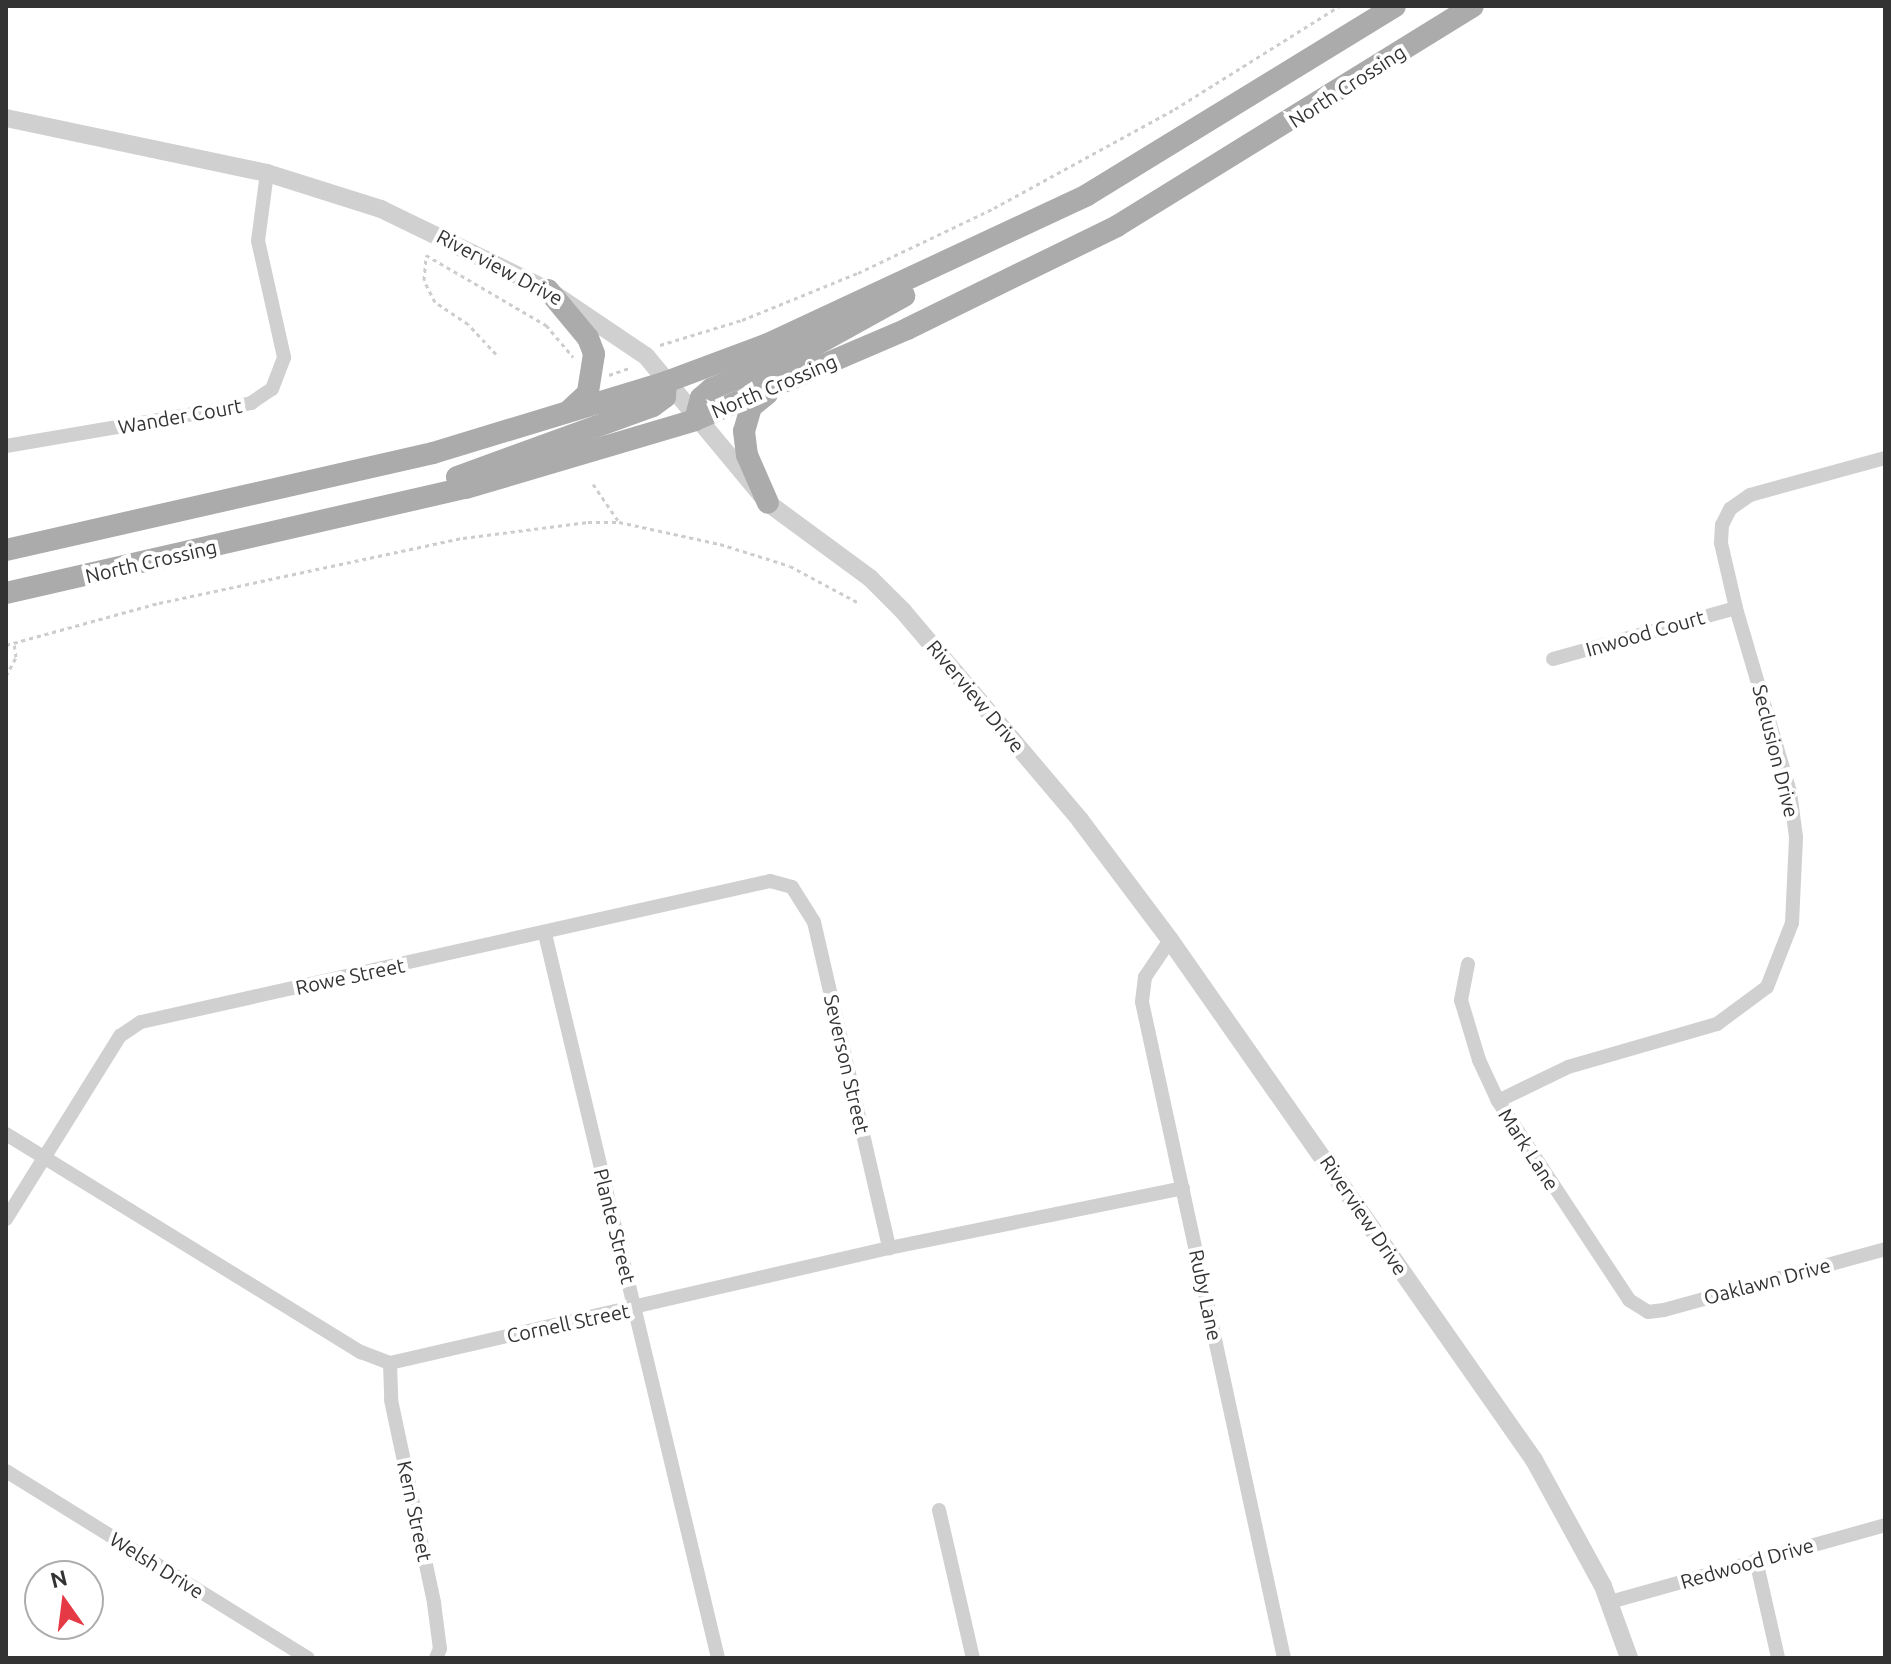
<!DOCTYPE html>
<style>
body{margin:0}
#map{position:relative;width:1891px;height:1664px;overflow:hidden;background:#fff;font-family:Ubuntu,sans-serif}
div>[style]{position:absolute}
.path>*{height:3px;margin-top:-1.5px;transform-origin:0;background:repeating-linear-gradient(90deg,#cdcdcd 0 4px,transparent 0 8px)}
.minor>*{height:14px;margin:-7px;padding:0 7px;transform-origin:7px;border-radius:7px;background:#d0d0d0}
.tertiary>*{height:18px;margin:-9px;padding:0 9px;transform-origin:9px;border-radius:9px;background:#d0d0d0}
.primary>*{height:22px;margin:-11px;padding:0 11px;transform-origin:11px;border-radius:11px;background:#ababab}
span{translate:-50% -50%;white-space:nowrap;text-align:center;line-height:1.15;-webkit-text-stroke:8px #fff;paint-order:stroke}
.street-label{font-size:20px;color:#333}
.frame{position:absolute;inset:0;border:8px solid #333;pointer-events:none}
.north{position:absolute;left:24px;top:1560px;width:80px;height:80px;box-sizing:border-box;background:#fff;border:2px solid #adadad;border-radius:50%;rotate:346deg;font-size:22px;font-weight:700;line-height:32px;text-align:center;color:#333}
.north::after{content:'';display:block;margin:auto;width:28px;height:36px;background:#e63946;clip-path:polygon(50% 0,100% 100%,50% 72%,0 100%)}
</style>
<div id="map">
<div class="path">
<div style="left:660px;top:345px;width:86px;rotate:-17deg"></div>
<div style="left:742px;top:320px;width:125px;rotate:-22.1deg"></div>
<div style="left:858px;top:273px;width:151px;rotate:-25.5deg"></div>
<div style="left:994px;top:208px;width:206px;rotate:-28.7deg"></div>
<div style="left:1175px;top:109px;width:194px;rotate:-32.1deg"></div>
<div style="left:496px;top:354px;width:41px;rotate:-133deg"></div>
<div style="left:468px;top:324px;width:40px;rotate:-146deg"></div>
<div style="left:435px;top:302px;width:25px;rotate:-117deg"></div>
<div style="left:424px;top:280px;width:25px;rotate:-85deg"></div>
<div style="left:426px;top:255px;width:139px;rotate:30.3deg"></div>
<div style="left:546px;top:325px;width:42px;rotate:49.8deg"></div>
<div style="left:609px;top:375px;width:24px;rotate:-19deg"></div>
<div style="left:593px;top:484px;width:46px;rotate:55.6deg"></div>
<div style="left:6px;top:645px;width:159px;rotate:-15.4deg"></div>
<div style="left:159px;top:603px;width:311px;rotate:-12.1deg"></div>
<div style="left:463px;top:538px;width:126px;rotate:-7.3deg"></div>
<div style="left:588px;top:522px;width:31px"></div>
<div style="left:619px;top:522px;width:103px;rotate:12.3deg"></div>
<div style="left:720px;top:544px;width:73px;rotate:17.4deg"></div>
<div style="left:790px;top:566px;width:78px;rotate:28.2deg"></div>
<div style="left:6px;top:676px;width:21px;rotate:-62deg"></div>
<div style="left:16px;top:657px;width:14px;rotate:-98deg"></div>
</div>
<div class="minor">
<div style="left:6px;top:446px;width:225px;rotate:-9.7deg"></div>
<div style="left:228px;top:408px;width:24px;rotate:-12deg"></div>
<div style="left:251px;top:403px;width:25px;rotate:-34deg"></div>
<div style="left:272px;top:389px;width:34px;rotate:-69deg"></div>
<div style="left:284px;top:357px;width:119px;rotate:-102.6deg"></div>
<div style="left:258px;top:241px;width:69px;rotate:-82.5deg"></div>
<div style="left:1553px;top:659px;width:190px;rotate:-15.6deg"></div>
<div style="left:545px;top:934px;width:744px;rotate:76.56deg"></div>
<div style="left:1170px;top:940px;width:45px;rotate:124deg"></div>
<div style="left:1145px;top:977px;width:25px;rotate:97deg"></div>
<div style="left:1142px;top:1002px;width:671px;rotate:77.79deg"></div>
<div style="left:1468px;top:964px;width:37px;rotate:101deg"></div>
<div style="left:1461px;top:1000px;width:63px;rotate:73.3deg"></div>
<div style="left:1479px;top:1060px;width:45px;rotate:65.1deg"></div>
<div style="left:1498px;top:1101px;width:238px;rotate:56.6deg"></div>
<div style="left:1629px;top:1300px;width:22px;rotate:32deg"></div>
<div style="left:1648px;top:1312px;width:16px;rotate:-7deg"></div>
<div style="left:1664px;top:1310px;width:229px;rotate:-15.4deg"></div>
<div style="left:1498px;top:1101px;width:78px;rotate:-25.9deg"></div>
<div style="left:1568px;top:1067px;width:155px;rotate:-16.1deg"></div>
<div style="left:1717px;top:1024px;width:62px;rotate:-36.5deg"></div>
<div style="left:1767px;top:987px;width:69px;rotate:-68.7deg"></div>
<div style="left:1792px;top:923px;width:86px;rotate:-87.3deg"></div>
<div style="left:1796px;top:837px;width:45px;rotate:-97.6deg"></div>
<div style="left:1790px;top:792px;width:192px;rotate:-106.4deg"></div>
<div style="left:1736px;top:608px;width:67px;rotate:-103deg"></div>
<div style="left:1721px;top:543px;width:18px;rotate:-87deg"></div>
<div style="left:1722px;top:525px;width:18px;rotate:-63deg"></div>
<div style="left:1730px;top:509px;width:24px;rotate:-35deg"></div>
<div style="left:1750px;top:495px;width:140px;rotate:-15.3deg"></div>
<div style="left:6px;top:1134px;width:417px;rotate:31.6deg"></div>
<div style="left:361px;top:1352px;width:31px;rotate:21deg"></div>
<div style="left:390px;top:1363px;width:512px;rotate:-12.98deg"></div>
<div style="left:889px;top:1248px;width:300px;rotate:-11.5deg"></div>
<div style="left:6px;top:1219px;width:216px;rotate:-58.1deg"></div>
<div style="left:120px;top:1036px;width:25px;rotate:-34deg"></div>
<div style="left:141px;top:1022px;width:645px;rotate:-12.63deg"></div>
<div style="left:770px;top:881px;width:23px;rotate:15deg"></div>
<div style="left:792px;top:887px;width:41px;rotate:57.8deg"></div>
<div style="left:814px;top:922px;width:335px;rotate:77deg"></div>
<div style="left:390px;top:1363px;width:37px;rotate:88deg"></div>
<div style="left:391px;top:1400px;width:208px;rotate:78deg"></div>
<div style="left:434px;top:1603px;width:46px;rotate:82.6deg"></div>
<div style="left:440px;top:1649px;width:10px;rotate:114deg"></div>
<div style="left:6px;top:1471px;width:355px;rotate:31.8deg"></div>
<div style="left:939px;top:1510px;width:152px;rotate:77.1deg"></div>
<div style="left:1756px;top:1560px;width:100px;rotate:77.3deg"></div>
<div style="left:1610px;top:1602px;width:286px;rotate:-15.6deg"></div>
</div>
<div class="tertiary">
<div style="left:6px;top:118px;width:267px;rotate:11.9deg"></div>
<div style="left:267px;top:173px;width:120px;rotate:17.5deg"></div>
<div style="left:381px;top:209px;width:186px;rotate:25.9deg"></div>
<div style="left:548px;top:290px;width:118px;rotate:34deg"></div>
<div style="left:646px;top:356px;width:191px;rotate:50.3deg"></div>
<div style="left:768px;top:503px;width:127px;rotate:36.3deg"></div>
<div style="left:870px;top:578px;width:47px;rotate:45deg"></div>
<div style="left:903px;top:611px;width:274px;rotate:49.7deg"></div>
<div style="left:1080px;top:820px;width:150px;rotate:53.1deg"></div>
<div style="left:1170px;top:940px;width:635px;rotate:55.01deg"></div>
<div style="left:1534px;top:1460px;width:144px;rotate:61.3deg"></div>
<div style="left:1603px;top:1586px;width:77px;rotate:70.1deg"></div>
</div>
<div class="primary">
<div style="left:548px;top:290px;width:62px;rotate:50.2deg"></div>
<div style="left:588px;top:338px;width:17px;rotate:69deg"></div>
<div style="left:594px;top:354px;width:39px;rotate:99deg"></div>
<div style="left:588px;top:393px;width:26px;rotate:137deg"></div>
<div style="left:767px;top:394px;width:21px;rotate:141deg"></div>
<div style="left:751px;top:407px;width:25px;rotate:106deg"></div>
<div style="left:744px;top:431px;width:24px;rotate:83deg"></div>
<div style="left:747px;top:455px;width:52px;rotate:66.4deg"></div>
<div style="left:695px;top:420px;width:23px;rotate:-75deg"></div>
<div style="left:701px;top:398px;width:13px;rotate:-42deg"></div>
<div style="left:711px;top:389px;width:105px;rotate:-22.4deg"></div>
<div style="left:808px;top:349px;width:110px;rotate:-28.9deg"></div>
<div style="left:457px;top:477px;width:208px;rotate:-19.9deg"></div>
<div style="left:653px;top:406px;width:15px;rotate:-37deg"></div>
<div style="left:665px;top:397px;width:15px;rotate:-86deg"></div>
<div style="left:6px;top:550px;width:438px;rotate:-12.8deg"></div>
<div style="left:433px;top:453px;width:244px;rotate:-16.9deg"></div>
<div style="left:666px;top:382px;width:109px;rotate:-20.4deg"></div>
<div style="left:768px;top:344px;width:352px;rotate:-25deg"></div>
<div style="left:1087px;top:195px;width:361px;rotate:-31.5deg"></div>
<div style="left:6px;top:593px;width:472px;rotate:-12.9deg"></div>
<div style="left:466px;top:488px;width:239px;rotate:-16.5deg"></div>
<div style="left:695px;top:420px;width:231px;rotate:-23.2deg"></div>
<div style="left:907px;top:329px;width:234px;rotate:-26.1deg"></div>
<div style="left:1117px;top:226px;width:418px;rotate:-31.7deg"></div>
</div>
<div class="street-label">
<span style="left:1347px;top:86px;rotate:-33deg">North Crossing</span>
<span style="left:500px;top:267px;rotate:28deg">Riverview Drive</span>
<span style="left:774px;top:386px;rotate:-23deg">North Crossing</span>
<span style="left:180px;top:416px;rotate:-10deg">Wander Court</span>
<span style="left:151px;top:561px;rotate:-13deg">North Crossing</span>
<span style="left:1645px;top:633px;rotate:-16deg">Inwood Court</span>
<span style="left:976px;top:696px;rotate:50deg">Riverview Drive</span>
<span style="left:1776px;top:751px;rotate:76deg">Seclusion Drive</span>
<span style="left:350px;top:976px;rotate:-12deg">Rowe Street</span>
<span style="left:847px;top:1064px;rotate:77deg">Severson Street</span>
<span style="left:1529px;top:1149px;rotate:57deg">Mark Lane</span>
<span style="left:1364px;top:1215px;rotate:56deg">Riverview Drive</span>
<span style="left:615px;top:1226px;rotate:76deg">Plante Street</span>
<span style="left:1767px;top:1281px;rotate:-15deg">Oaklawn Drive</span>
<span style="left:1206px;top:1295px;rotate:78deg">Ruby Lane</span>
<span style="left:568px;top:1323px;rotate:-12deg">Cornell Street</span>
<span style="left:415px;top:1511px;rotate:78deg">Kern Street</span>
<span style="left:1747px;top:1563px;rotate:-16deg">Redwood Drive</span>
<span style="left:157px;top:1565px;rotate:32deg">Welsh Drive</span>
</div>
<div class="frame"></div>
<div class="north">N</div>
</div>
